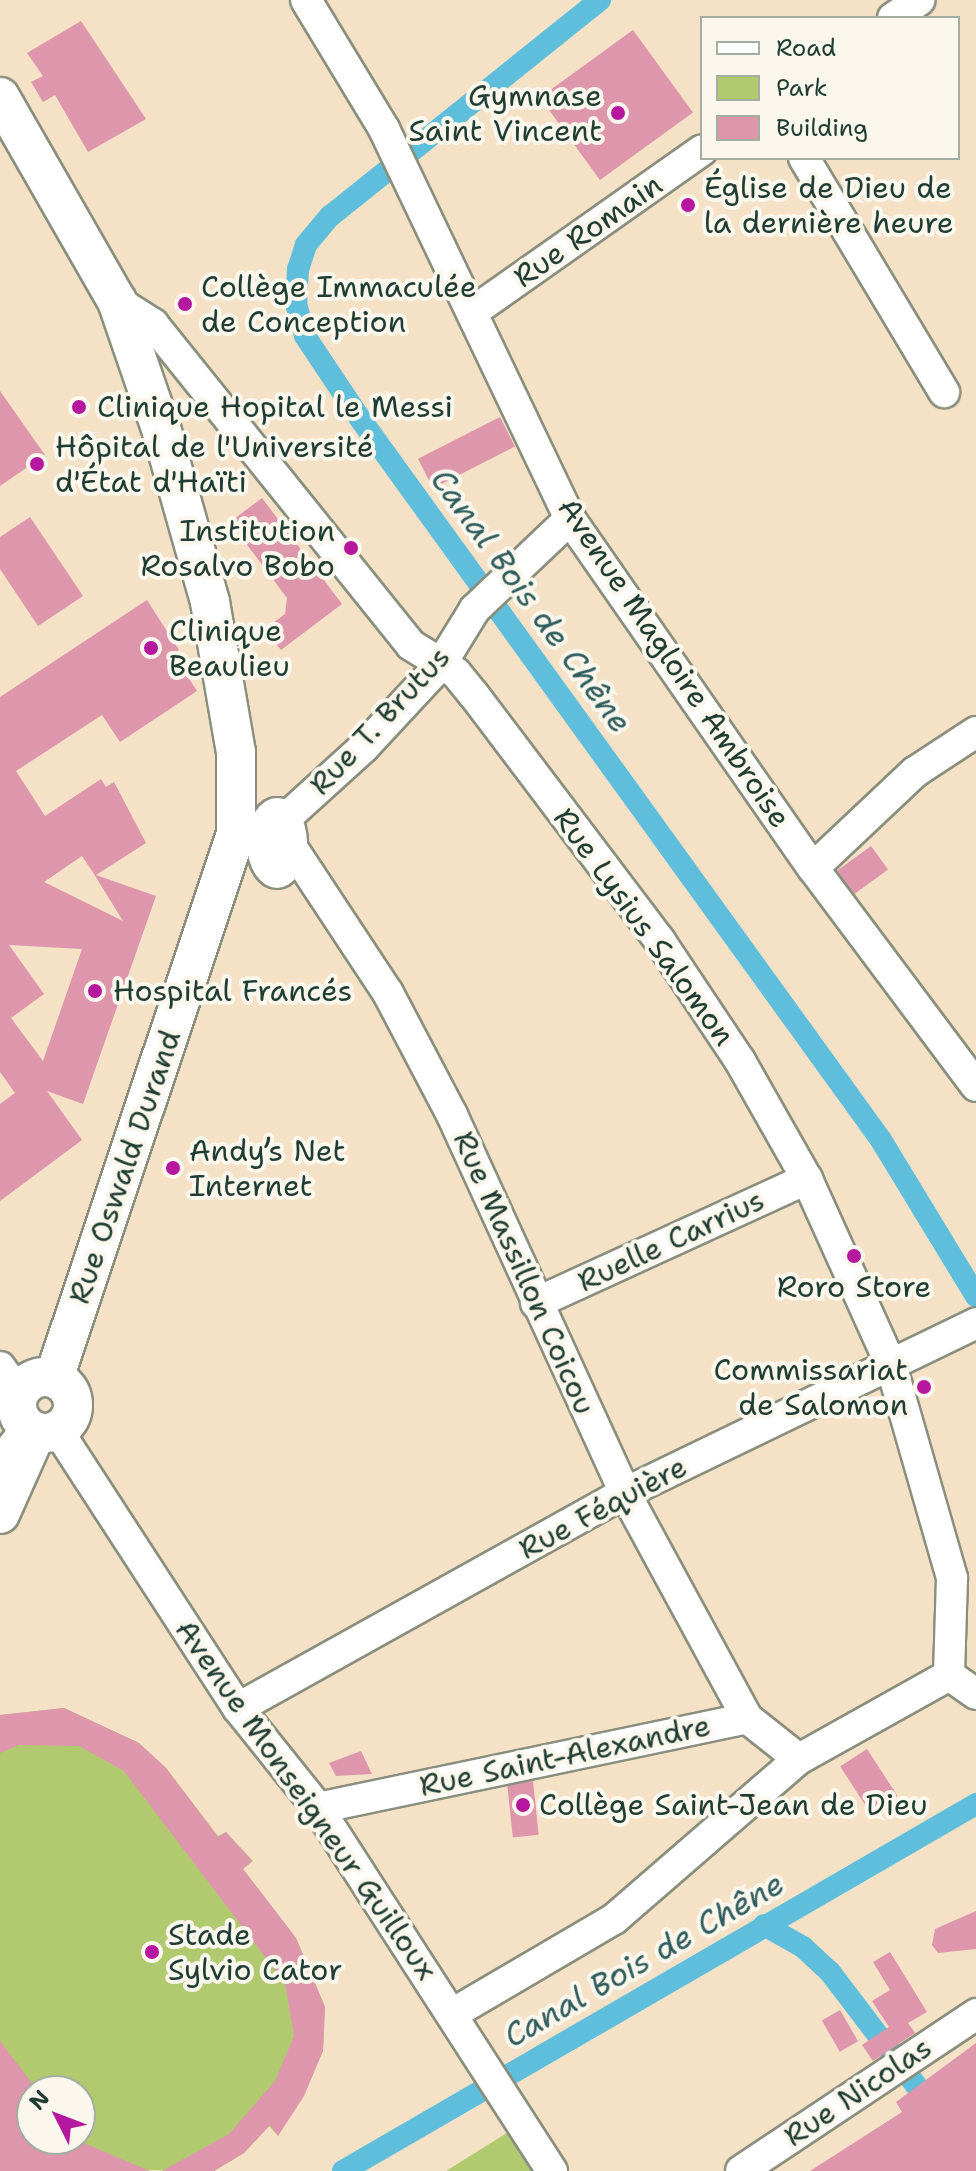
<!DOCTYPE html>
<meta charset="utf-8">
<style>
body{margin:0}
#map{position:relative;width:976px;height:2171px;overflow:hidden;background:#f4e1c6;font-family:"Shantell Sans",sans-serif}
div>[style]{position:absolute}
.green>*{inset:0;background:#b1c96f}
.canal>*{height:22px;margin:-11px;padding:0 11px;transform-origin:11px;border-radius:11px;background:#5ebedc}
.building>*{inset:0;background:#dd96ac;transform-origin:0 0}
.roads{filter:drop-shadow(2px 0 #8a8f7d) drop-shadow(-2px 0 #8a8f7d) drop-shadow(0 2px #8a8f7d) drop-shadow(0 -2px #8a8f7d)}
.minor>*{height:30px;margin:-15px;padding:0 15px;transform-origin:15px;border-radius:15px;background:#fff}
.minor>.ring{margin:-15px;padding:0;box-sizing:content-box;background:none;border:30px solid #fff;border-radius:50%}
.major>*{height:38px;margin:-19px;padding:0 19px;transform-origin:19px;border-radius:19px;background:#fff}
.major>.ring{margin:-19px;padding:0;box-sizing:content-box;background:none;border:38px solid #fff;border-radius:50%}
.dots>*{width:22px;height:22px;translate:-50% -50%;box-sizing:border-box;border:4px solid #fbf7ec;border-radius:50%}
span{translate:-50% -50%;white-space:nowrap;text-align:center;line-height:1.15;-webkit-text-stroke:8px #fbf7ec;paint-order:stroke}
.poi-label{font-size:30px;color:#1f3d34}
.right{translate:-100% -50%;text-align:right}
.left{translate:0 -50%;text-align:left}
.street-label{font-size:30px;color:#1f3d34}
.water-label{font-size:32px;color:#2f5d5e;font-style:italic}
.legend{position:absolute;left:700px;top:16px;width:260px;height:144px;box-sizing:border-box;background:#fbf7ec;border:2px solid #a3ada2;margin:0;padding:10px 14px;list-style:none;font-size:24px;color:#1f3d34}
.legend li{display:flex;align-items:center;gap:16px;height:40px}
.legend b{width:40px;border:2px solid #a3ada2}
.north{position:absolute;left:16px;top:2075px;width:80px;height:80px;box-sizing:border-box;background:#fbf7ec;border:2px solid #a3ada2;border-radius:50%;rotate:312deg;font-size:22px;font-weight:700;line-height:32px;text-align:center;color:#1f3d34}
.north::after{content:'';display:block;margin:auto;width:28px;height:36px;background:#b5179e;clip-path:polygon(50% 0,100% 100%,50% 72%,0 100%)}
</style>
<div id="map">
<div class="green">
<div style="clip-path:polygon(evenodd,64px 1708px,139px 1743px,166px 1768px,218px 1836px,226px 1832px,253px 1861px,243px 1869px,296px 1938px,325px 2007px,323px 2051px,278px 2136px,269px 2126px,244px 2153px,214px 2171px,0 2168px,0 1715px,64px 1708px,32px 2091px,80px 2091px,80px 2139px,32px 2139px,32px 2091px)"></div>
<div style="clip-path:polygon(510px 2131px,532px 2171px,446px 2171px)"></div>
</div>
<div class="canal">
<div style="left:600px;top:0;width:346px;rotate:141.3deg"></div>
<div style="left:330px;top:216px;width:38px;rotate:130deg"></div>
<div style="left:306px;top:245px;width:25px;rotate:108deg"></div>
<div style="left:298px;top:269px;width:35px;rotate:93deg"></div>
<div style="left:296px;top:304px;width:33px;rotate:74deg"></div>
<div style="left:305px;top:336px;width:101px;rotate:56.3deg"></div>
<div style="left:361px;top:420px;width:888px;rotate:54.16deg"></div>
<div style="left:881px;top:1140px;width:183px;rotate:58.7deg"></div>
<div style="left:764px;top:1925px;width:45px;rotate:29.4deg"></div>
<div style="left:803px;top:1947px;width:37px;rotate:43deg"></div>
<div style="left:830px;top:1972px;width:172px;rotate:52.8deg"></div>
<div style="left:343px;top:2171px;width:732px;rotate:-30.1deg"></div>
</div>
<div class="building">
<div style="clip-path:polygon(81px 21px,146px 119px,88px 152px,55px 95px,43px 102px,31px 82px,43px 76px,27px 53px)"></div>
<div style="left:633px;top:30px;width:102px;height:115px;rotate:54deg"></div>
<div style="clip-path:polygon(0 391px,45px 455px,0 486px)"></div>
<div style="left:500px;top:417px;width:33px;height:92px;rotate:63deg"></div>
<div style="clip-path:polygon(262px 498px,342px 604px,281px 650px,265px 629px,285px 614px,287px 598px,230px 522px)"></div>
<div style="clip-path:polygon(30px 517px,83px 596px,38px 626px,0 569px,0 537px)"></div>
<div style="clip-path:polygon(evenodd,147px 600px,179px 650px,173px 654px,197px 691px,120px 742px,102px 715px,16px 771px,45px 816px,101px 779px,106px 787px,114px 782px,146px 843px,96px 875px,156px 896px,83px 1104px,47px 1091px,82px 1140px,0 1201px,0 1104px,15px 1093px,0 1072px,0 697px,147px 600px,82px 856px,94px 874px,123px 921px,44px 882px,82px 856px,147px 600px,9px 945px,82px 949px,43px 1061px,11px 1018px,44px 994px,9px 945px)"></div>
<div style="left:871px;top:846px;width:29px;height:42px;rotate:54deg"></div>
<div style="clip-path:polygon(64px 1708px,139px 1743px,166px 1768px,218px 1837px,226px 1832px,252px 1861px,243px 1869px,296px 1938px,325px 2007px,323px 2051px,304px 2096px,278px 2136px,270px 2125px,244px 2153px,214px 2171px,162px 2171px,229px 2134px,275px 2081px,294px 2036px,285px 1983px,124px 1771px,79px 1746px,19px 1745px,0 1753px,0 1715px)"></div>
<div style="left:867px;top:1749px;width:56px;height:32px;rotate:57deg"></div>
<div style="clip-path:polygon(361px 1751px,372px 1774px,336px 1776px,329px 1763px)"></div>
<div style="left:533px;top:1781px;width:54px;height:26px;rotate:84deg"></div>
<div style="clip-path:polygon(976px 1911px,976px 1949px,938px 1953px,932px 1945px,935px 1929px)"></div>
<div style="clip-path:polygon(890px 1952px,927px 2012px,908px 2023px,915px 2033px,873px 2061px,862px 2045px,889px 2027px,872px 2001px,890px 1990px,873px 1962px)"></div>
<div style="left:840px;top:2010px;width:36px;height:21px;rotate:60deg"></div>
<div style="clip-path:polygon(0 2041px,32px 2083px,32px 2139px,74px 2139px,150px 2171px,0 2171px)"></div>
<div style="clip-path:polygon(976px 2043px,976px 2171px,810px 2171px,902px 2112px,896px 2102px)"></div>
</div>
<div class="roads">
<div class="minor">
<div style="left:306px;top:0;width:151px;rotate:58.8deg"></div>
<div style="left:384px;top:129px;width:432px;rotate:64.5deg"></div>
<div style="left:570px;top:519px;width:425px;rotate:55.2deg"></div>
<div style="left:813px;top:868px;width:272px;rotate:53.2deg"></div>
<div style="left:893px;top:18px;width:32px;rotate:-34deg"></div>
<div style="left:804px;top:158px;width:273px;rotate:59.1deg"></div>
<div style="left:117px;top:301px;width:43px;rotate:32.6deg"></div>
<div style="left:153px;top:324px;width:412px;rotate:51.2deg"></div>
<div style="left:411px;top:645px;width:53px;rotate:31.9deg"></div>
<div style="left:456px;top:673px;width:28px;rotate:51deg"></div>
<div style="left:474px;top:695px;width:308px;rotate:52.9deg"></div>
<div style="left:660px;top:941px;width:144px;rotate:56.3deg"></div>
<div style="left:740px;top:1061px;width:136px;rotate:60.4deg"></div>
<div style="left:807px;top:1179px;width:204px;rotate:65.7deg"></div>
<div style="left:891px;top:1365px;width:222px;rotate:74deg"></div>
<div style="left:952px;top:1578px;width:97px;rotate:91.8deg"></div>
<div style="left:474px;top:311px;width:279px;rotate:-35.2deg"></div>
<div class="ring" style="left:262px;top:813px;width:-2px;height:-2px"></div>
<div style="left:286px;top:818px;width:105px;rotate:-42.3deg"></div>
<div style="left:364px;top:747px;width:113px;rotate:-47.1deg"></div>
<div style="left:441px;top:664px;width:65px;rotate:-58.3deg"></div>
<div style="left:475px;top:609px;width:131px;rotate:-43.5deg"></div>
<div style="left:285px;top:837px;width:187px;rotate:56.6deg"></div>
<div style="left:388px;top:993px;width:138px;rotate:62.3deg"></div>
<div style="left:452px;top:1115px;width:416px;rotate:65.4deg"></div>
<div style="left:625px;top:1493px;width:256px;rotate:61.5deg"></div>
<div style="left:813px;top:868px;width:140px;rotate:-43.3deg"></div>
<div style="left:915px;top:772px;width:73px;rotate:-33.3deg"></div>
<div style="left:536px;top:1303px;width:298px;rotate:-24.6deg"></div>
<div style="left:0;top:1367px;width:32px;rotate:54deg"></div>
<div style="left:58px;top:1431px;width:330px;rotate:57deg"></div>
<div style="left:238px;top:1708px;width:128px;rotate:51.3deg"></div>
<div style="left:318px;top:1808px;width:432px;rotate:57.2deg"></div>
<div style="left:0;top:1462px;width:43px;rotate:-51.5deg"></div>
<div style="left:238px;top:1708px;width:443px;rotate:-29.1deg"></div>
<div style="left:625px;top:1493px;width:390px;rotate:-25.8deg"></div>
<div style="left:318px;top:1808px;width:438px;rotate:-11.8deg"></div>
<div style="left:747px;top:1718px;width:66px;rotate:38.3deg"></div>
<div style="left:452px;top:2014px;width:188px;rotate:-30.4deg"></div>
<div style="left:614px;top:1919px;width:245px;rotate:-40.9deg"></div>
<div style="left:799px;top:1759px;width:172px;rotate:-29.2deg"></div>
<div style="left:949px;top:1675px;width:33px;rotate:35deg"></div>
<div style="left:741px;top:2171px;width:283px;rotate:-33.7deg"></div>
</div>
<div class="major">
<div style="left:0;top:97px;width:235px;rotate:60.2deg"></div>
<div style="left:117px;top:301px;width:139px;rotate:71deg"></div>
<div style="left:162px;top:432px;width:177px;rotate:74.2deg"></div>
<div style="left:210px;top:602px;width:152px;rotate:80.2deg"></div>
<div style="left:236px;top:752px;width:82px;rotate:90deg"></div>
<div style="left:236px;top:834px;width:574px;rotate:108.5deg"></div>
<div class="ring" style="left:17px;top:1377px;width:18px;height:18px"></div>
<div style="left:0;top:1514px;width:89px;rotate:-66deg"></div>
</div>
</div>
<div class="dots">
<div style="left:618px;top:113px;background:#b5179e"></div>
<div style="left:688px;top:205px;background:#b5179e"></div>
<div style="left:185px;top:304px;background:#b5179e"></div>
<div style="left:79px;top:407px;background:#b5179e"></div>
<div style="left:37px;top:464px;background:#b5179e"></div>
<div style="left:351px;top:548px;background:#b5179e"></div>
<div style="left:151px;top:648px;background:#b5179e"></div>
<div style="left:95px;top:991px;background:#b5179e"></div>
<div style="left:173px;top:1168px;background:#b5179e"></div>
<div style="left:854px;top:1256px;background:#b5179e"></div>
<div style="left:924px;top:1387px;background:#b5179e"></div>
<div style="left:523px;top:1805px;background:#b5179e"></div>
<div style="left:152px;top:1952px;background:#b5179e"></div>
</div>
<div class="poi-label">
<span class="right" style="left:602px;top:113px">Gymnase<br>Saint Vincent</span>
<span class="left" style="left:704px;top:205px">Église de Dieu de<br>la dernière heure</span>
<span class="left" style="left:201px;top:304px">Collège Immaculée<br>de Conception</span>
<span class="left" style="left:97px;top:407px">Clinique Hopital le Messi</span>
<span class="left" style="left:55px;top:464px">Hôpital de l'Université<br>d'État d'Haïti</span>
<span class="right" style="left:335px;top:548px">Institution<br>Rosalvo Bobo</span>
<span class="left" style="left:169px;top:648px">Clinique<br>Beaulieu</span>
<span class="left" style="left:113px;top:991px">Hospital Francés</span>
<span class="left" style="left:189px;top:1168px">Andy’s Net<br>Internet</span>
<span style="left:854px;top:1287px">Roro Store</span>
<span class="right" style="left:908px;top:1387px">Commissariat<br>de Salomon</span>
<span class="left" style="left:539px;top:1805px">Collège Saint-Jean de Dieu</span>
<span class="left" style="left:168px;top:1952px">Stade<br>Sylvio Cator</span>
</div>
<div class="street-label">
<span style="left:588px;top:231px;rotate:-35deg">Rue Romain</span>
<span style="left:674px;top:663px;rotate:56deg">Avenue Magloire Ambroise</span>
<span style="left:380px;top:721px;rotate:-47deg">Rue T. Brutus</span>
<span style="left:644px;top:927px;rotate:54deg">Rue Lysius Salomon</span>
<span style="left:125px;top:1167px;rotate:-71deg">Rue Oswald Durand</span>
<span style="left:671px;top:1241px;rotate:-25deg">Ruelle Carrius</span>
<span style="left:524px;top:1273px;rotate:66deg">Rue Massillon Coicou</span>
<span style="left:603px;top:1508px;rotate:-28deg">Rue Féquière</span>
<span style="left:565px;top:1756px;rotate:-12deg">Rue Saint-Alexandre</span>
<span style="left:306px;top:1800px;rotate:55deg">Avenue Monseigneur Guilloux</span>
<span style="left:858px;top:2092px;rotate:-34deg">Rue Nicolas</span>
</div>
<div class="water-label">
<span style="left:531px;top:601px;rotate:54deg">Canal Bois de Chêne</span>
<span style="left:644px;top:1960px;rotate:-30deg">Canal Bois de Chêne</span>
</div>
<ul class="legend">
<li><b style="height:10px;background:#fff"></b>Road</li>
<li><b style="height:22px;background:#b1c96f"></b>Park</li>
<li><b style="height:22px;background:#dd96ac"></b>Building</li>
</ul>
<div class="north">N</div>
</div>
